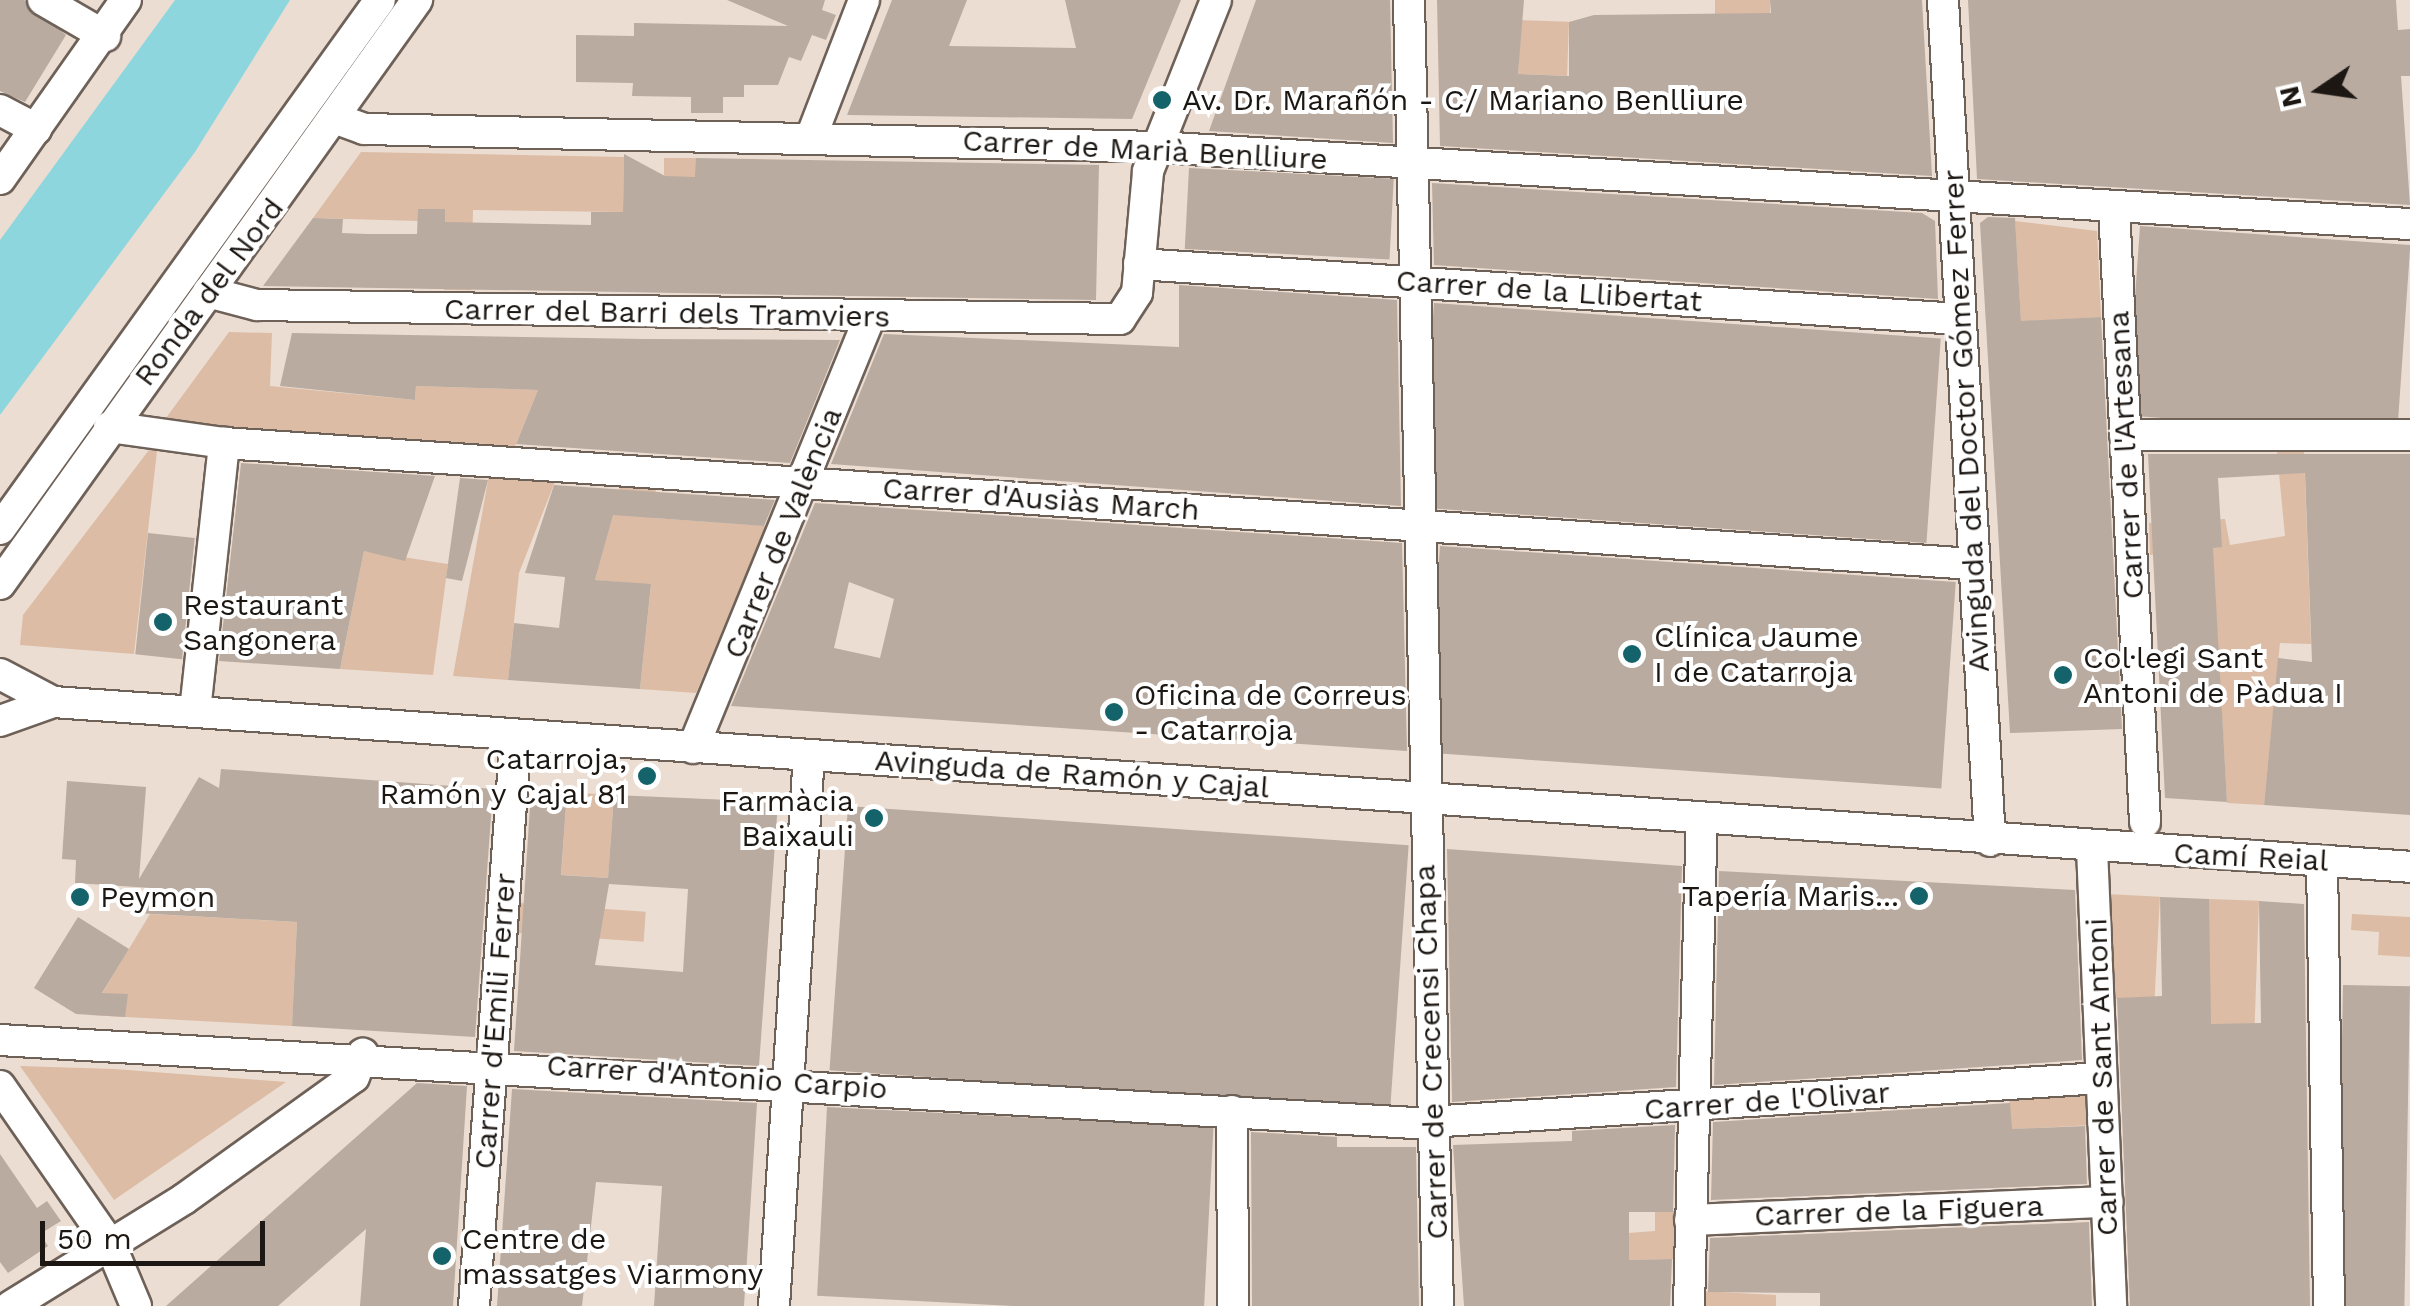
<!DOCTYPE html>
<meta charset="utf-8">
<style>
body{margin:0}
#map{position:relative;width:2410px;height:1306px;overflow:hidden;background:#ecddd2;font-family:"Work Sans",sans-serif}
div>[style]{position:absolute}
.green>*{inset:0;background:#dcbca5;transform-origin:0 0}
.water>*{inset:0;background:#8ed6de}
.building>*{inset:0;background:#b9aba0;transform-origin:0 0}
.roads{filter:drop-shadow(2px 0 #6e6158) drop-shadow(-2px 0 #6e6158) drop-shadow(0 2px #6e6158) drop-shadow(0 -2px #6e6158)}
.minor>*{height:30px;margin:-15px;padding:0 15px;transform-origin:15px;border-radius:15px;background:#fff}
.dots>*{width:28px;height:28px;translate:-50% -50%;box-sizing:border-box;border:5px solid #fff;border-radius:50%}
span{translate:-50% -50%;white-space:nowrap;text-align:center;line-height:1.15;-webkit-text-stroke:8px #fff;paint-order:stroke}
.poi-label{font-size:30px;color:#1c1713}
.left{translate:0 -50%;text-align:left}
.right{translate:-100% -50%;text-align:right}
.street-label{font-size:30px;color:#1c1713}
.north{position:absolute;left:2270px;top:40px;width:100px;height:100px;-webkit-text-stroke:8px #fff;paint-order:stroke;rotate:257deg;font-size:28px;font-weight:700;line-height:40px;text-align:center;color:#1c1713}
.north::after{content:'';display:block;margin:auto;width:35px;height:45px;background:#1c1713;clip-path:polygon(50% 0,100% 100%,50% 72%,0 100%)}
.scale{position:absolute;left:40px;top:1221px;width:225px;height:45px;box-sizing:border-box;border:5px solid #1c1713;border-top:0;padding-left:12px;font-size:30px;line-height:35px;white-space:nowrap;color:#1c1713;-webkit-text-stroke:8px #fff;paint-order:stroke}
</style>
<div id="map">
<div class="green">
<div style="left:1715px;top:0;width:55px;height:14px"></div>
<div style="left:1520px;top:20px;width:49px;height:54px;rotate:2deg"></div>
<div style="clip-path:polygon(361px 152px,624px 157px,623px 212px,473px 210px,471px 290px,444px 290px,445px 209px,418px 209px,418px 221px,313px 218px)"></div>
<div style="left:664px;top:158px;width:32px;height:67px"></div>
<div style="clip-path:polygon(2015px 221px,2097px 231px,2101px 317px,2021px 322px)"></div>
<div style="clip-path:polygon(229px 332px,272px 333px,270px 386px,415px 400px,416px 386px,538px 390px,515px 446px,163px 422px)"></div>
<div style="clip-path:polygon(149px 450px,157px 451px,134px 654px,20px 645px,23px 615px)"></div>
<div style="clip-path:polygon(2304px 451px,2311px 644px,2280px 643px,2264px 805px,2227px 803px,2212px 544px,2150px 555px,2149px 523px,2225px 519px,2230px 545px,2285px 536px,2277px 452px)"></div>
<div style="clip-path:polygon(489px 475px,556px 479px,519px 573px,508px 680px,453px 676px)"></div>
<div style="clip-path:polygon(621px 483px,656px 486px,654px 518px,766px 526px,696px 693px,640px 689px,651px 585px,595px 580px)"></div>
<div style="clip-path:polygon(364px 551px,448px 564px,433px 675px,340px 669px)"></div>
<div style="left:567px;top:792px;width:47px;height:83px;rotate:4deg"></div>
<div style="left:2106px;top:894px;width:54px;height:104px;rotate:3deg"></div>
<div style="left:2209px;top:899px;width:50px;height:125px;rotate:2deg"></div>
<div style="left:520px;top:903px;width:126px;height:30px;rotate:4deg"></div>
<div style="clip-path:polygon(150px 914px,297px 922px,292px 1026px,89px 1015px)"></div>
<div style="clip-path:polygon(2352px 914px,2410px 917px,2410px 957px,2378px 955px,2379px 932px,2351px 930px)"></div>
<div style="clip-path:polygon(20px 1066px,114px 1069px,286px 1082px,114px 1200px)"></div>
<div style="left:2091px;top:1091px;width:34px;height:82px;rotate:87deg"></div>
<div style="clip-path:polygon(1655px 1208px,1679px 1212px,1677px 1259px,1629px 1260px,1630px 1306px,1602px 1235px,1655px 1231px)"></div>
<div style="clip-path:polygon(1700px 1291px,1776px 1295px,1776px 1306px,1700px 1306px)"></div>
</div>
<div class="water">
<div style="clip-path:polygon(175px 0,290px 0,195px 152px,0 415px,0 240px)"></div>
</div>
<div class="building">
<div style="clip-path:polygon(0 0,24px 0,66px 35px,25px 102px,0 91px)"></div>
<div style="clip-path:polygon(727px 0,825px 0,822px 10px,836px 15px,826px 40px,812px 35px,801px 61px,789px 57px,778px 85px,744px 85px,744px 97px,723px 97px,723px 113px,691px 113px,691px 97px,632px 96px,633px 83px,576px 82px,576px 35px,634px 36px,634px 23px,788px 26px)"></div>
<div style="clip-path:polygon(892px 0,967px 0,949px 46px,1076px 48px,1065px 0,1181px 0,1132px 119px,847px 115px)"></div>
<div style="clip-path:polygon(1256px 0,1390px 0,1393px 143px,1209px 131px)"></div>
<div style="clip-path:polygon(1437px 0,1524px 0,1518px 74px,1569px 76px,1569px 22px,1594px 15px,1771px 13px,1770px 0,1922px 0,1932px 176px,1440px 146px)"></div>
<div style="clip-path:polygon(1968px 0,2396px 0,2398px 30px,2410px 29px,2410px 76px,2401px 76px,2410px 205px,1977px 179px)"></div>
<div style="clip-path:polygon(624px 154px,665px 176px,695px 177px,696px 158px,1099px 165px,1096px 300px,263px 286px,313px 218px,343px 219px,342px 233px,367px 234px,417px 234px,418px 209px,445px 209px,445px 222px,591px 225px,591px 212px,623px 212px)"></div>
<div style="left:1189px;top:168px;width:205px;height:81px;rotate:3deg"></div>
<div style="clip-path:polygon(1432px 183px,1922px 213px,1935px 221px,1938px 299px,1434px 265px)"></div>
<div style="clip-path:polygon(1988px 217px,2015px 218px,2021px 321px,2101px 317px,2122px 729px,2010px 733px,1980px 223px)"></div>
<div style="left:2140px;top:226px;width:271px;height:190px;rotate:4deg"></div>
<div style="clip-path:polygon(1179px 285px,1397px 300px,1401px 506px,831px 464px,884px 334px,1179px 347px)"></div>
<div style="left:1434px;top:303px;width:508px;height:205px;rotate:4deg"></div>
<div style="clip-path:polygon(292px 333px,645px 339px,840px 340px,790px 463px,516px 444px,538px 390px,416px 386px,415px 400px,280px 386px)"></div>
<div style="clip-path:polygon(2148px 454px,2410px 454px,2410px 815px,2264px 805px,2278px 658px,2312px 662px,2305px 473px,2218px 478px,2222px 547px,2213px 548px,2227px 802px,2165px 798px)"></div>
<div style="clip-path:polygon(241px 463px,435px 476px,405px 561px,364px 551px,340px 669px,219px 661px)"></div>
<div style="clip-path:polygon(460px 478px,488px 480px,462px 581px,446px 578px)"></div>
<div style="clip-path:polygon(554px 485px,775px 500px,764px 526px,613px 515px,595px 580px,651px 584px,640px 689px,508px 680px,514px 623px,559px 628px,565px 577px,525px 573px)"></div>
<div style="clip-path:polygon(evenodd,815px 503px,1402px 543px,1407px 751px,731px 706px,815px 503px,849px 582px,894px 599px,880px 658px,834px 648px,849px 582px)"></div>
<div style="left:148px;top:533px;width:47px;height:122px;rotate:6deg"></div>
<div style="left:1440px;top:546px;width:517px;height:207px;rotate:4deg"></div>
<div style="clip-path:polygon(221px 769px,493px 789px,475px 1037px,292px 1026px,297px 922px,136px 913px,151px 888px,75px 883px,76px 860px,62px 859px,67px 781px,146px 787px,139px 879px,199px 777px,219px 788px)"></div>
<div style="clip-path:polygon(evenodd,531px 791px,567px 792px,561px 875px,608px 878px,614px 795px,778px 802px,759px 1066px,514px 1051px,531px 791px,609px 884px,688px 889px,683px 972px,595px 965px,609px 884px)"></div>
<div style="left:848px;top:806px;width:562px;height:265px;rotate:4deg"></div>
<div style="clip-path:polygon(1447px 849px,1682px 866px,1676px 1087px,1452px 1102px)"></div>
<div style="clip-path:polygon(1719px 871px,2075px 890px,2082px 1060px,1714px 1085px)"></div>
<div style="clip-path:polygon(2160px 897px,2209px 899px,2211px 1024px,2261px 1023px,2259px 901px,2304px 904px,2310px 1306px,2130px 1306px,2117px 998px,2162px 996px)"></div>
<div style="clip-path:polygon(78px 917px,129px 949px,102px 993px,128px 994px,125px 1017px,76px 1014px,34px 988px)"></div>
<div style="left:2343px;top:985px;width:67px;height:321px;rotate:1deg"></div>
<div style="clip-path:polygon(417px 1083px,467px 1086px,453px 1306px,360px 1306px,366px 1229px,278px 1306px,166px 1306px)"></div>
<div style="clip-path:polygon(512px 1089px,757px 1103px,744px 1306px,654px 1306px,662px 1186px,596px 1182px,582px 1306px,497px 1306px)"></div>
<div style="clip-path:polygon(2010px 1103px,2012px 1129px,2085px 1126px,2087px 1184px,1711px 1200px,1713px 1122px)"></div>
<div style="left:827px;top:1107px;width:387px;height:189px;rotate:3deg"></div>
<div style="clip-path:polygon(1675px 1125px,1673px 1212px,1629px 1212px,1629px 1260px,1672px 1259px,1670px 1306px,1464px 1306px,1453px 1145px,1572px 1141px,1572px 1131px)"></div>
<div style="clip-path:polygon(1251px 1132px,1337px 1137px,1337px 1147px,1416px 1147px,1419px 1306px,1252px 1306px)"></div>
<div style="clip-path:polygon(0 1154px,37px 1208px,47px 1201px,61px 1221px,40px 1234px,48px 1246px,8px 1273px,0 1262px)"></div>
<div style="clip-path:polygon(2089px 1222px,2092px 1306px,1820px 1306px,1820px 1293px,1708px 1292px,1710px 1238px)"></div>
</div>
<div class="roads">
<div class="minor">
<div style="left:43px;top:0;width:72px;rotate:30.1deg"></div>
<div style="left:1409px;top:0;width:1306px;rotate:88.73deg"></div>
<div style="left:1943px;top:0;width:842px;rotate:86.8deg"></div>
<div style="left:0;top:110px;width:41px;rotate:27.8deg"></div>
<div style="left:337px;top:119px;width:29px;rotate:20deg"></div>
<div style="left:364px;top:129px;width:793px;rotate:1.3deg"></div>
<div style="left:1157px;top:147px;width:1255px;rotate:3.52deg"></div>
<div style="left:812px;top:135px;width:145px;rotate:-68.9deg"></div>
<div style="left:0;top:179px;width:219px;rotate:-54.9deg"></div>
<div style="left:2114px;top:208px;width:615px;rotate:87.11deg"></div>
<div style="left:1139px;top:264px;width:822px;rotate:3.84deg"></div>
<div style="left:208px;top:292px;width:51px;rotate:14.9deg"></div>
<div style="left:257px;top:305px;width:863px;rotate:0.93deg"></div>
<div style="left:1120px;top:319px;width:31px;rotate:-57deg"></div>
<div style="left:1137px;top:293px;width:122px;rotate:-84.8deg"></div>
<div style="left:1148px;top:171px;width:184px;rotate:-68.3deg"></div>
<div style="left:109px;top:427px;width:116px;rotate:7.9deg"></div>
<div style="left:224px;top:443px;width:1754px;rotate:3.96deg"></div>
<div style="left:2125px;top:435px;width:285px"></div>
<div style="left:0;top:529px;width:651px;rotate:-54.31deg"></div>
<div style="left:0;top:584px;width:718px;rotate:-54.47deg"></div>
<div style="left:0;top:674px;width:60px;rotate:27.8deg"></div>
<div style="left:195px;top:711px;width:270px;rotate:-83.8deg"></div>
<div style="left:0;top:721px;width:56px;rotate:-19.7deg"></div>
<div style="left:53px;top:702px;width:2363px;rotate:4deg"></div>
<div style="left:693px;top:748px;width:466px;rotate:-67.7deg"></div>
<div style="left:2092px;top:848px;width:458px;rotate:87.6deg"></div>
<div style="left:2322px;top:861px;width:445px;rotate:89.1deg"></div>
<div style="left:0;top:1040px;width:1416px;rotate:3.36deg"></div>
<div style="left:1414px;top:1123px;width:688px;rotate:-3.75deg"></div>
<div style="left:0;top:1086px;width:193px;rotate:55.2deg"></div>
<div style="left:110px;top:1244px;width:67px;rotate:67.2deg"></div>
<div style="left:1232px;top:1111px;width:195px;rotate:89.7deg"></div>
<div style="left:1690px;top:1220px;width:418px;rotate:-2.5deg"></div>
<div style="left:11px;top:1306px;width:203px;rotate:-31.7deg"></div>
<div style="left:184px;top:1199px;width:209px;rotate:-35.7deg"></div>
<div style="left:354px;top:1077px;width:25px;rotate:-69deg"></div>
<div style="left:474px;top:1306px;width:573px;rotate:-85.79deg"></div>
<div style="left:774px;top:1306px;width:552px;rotate:-86.37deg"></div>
<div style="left:1689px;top:1306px;width:487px;rotate:-88.5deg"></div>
</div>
</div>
<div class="dots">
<div style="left:1162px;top:100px;background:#14626a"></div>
<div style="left:163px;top:622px;background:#14626a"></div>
<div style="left:1632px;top:654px;background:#14626a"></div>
<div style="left:2063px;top:675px;background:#14626a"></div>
<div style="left:1114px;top:712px;background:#14626a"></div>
<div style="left:647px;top:776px;background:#14626a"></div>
<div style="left:874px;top:818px;background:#14626a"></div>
<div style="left:1919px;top:896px;background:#14626a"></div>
<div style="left:80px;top:897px;background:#14626a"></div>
<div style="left:442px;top:1256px;background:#14626a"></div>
</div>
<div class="poi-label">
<span class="left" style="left:1182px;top:100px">Av. Dr. Marañón - C/ Mariano Benlliure</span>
<span class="left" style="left:183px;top:622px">Restaurant<br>Sangonera</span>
<span class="left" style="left:1654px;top:654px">Clínica Jaume<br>I de Catarroja</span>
<span class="left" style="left:2083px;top:675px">Col·legi Sant<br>Antoni de Pàdua I</span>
<span class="left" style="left:1134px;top:712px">Oficina de Correus<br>- Catarroja</span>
<span class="right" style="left:627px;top:776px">Catarroja,<br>Ramón y Cajal 81</span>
<span class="right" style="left:854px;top:818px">Farmàcia<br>Baixauli</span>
<span class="right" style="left:1899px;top:896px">Tapería Maris...</span>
<span class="left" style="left:100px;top:897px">Peymon</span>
<span class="left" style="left:462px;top:1256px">Centre de<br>massatges Viarmony</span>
</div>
<div class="street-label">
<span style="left:1145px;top:150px;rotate:3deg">Carrer de Marià Benlliure</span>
<span style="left:1549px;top:291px;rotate:4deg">Carrer de la Llibertat</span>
<span style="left:209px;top:292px;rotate:-53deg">Ronda del Nord</span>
<span style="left:667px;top:313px;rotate:1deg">Carrer del Barri dels Tramviers</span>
<span style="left:1966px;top:421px;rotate:-93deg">Avinguda del Doctor Gómez Ferrer</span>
<span style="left:2126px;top:455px;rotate:-93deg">Carrer de l'Artesana</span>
<span style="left:1041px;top:499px;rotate:4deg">Carrer d'Ausiàs March</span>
<span style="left:783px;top:533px;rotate:-68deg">Carrer de València</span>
<span style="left:1072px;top:774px;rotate:4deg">Avinguda de Ramón y Cajal</span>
<span style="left:2251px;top:857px;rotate:3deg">Camí Reial</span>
<span style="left:495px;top:1021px;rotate:-86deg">Carrer d'Emili Ferrer</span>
<span style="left:1431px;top:1052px;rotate:-92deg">Carrer de Crecensi Chapa</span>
<span style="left:717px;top:1077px;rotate:4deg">Carrer d'Antonio Carpio</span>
<span style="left:2102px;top:1077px;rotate:-92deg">Carrer de Sant Antoni</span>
<span style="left:1767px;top:1101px;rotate:-4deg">Carrer de l'Olivar</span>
<span style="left:1899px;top:1211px;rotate:-2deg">Carrer de la Figuera</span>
</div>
<div class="north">N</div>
<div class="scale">50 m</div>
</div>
